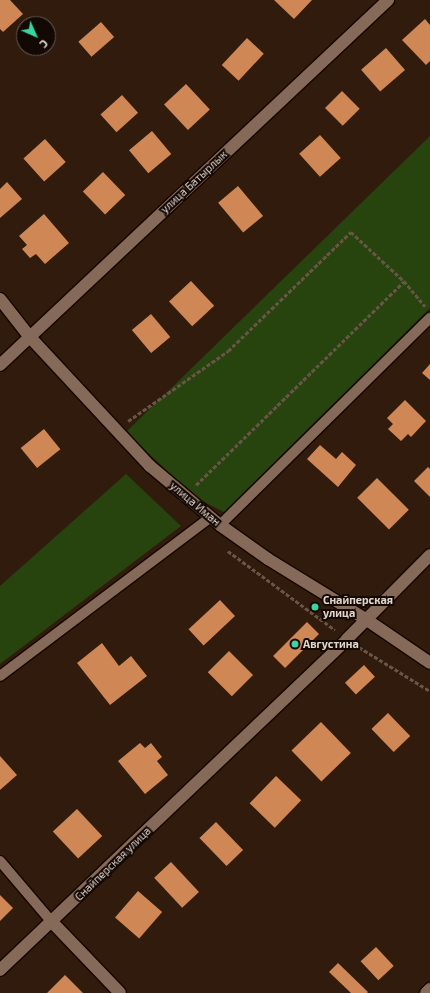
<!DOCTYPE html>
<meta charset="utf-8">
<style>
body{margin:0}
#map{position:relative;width:430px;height:993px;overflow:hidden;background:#311b0c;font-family:"Exo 2",sans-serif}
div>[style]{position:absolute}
.green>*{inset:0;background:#27440e}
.building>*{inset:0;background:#d08756;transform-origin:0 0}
.path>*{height:2.5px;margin-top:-1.25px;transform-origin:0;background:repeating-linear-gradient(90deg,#695548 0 4px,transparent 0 6px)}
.roads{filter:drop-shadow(1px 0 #180500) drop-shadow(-1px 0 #180500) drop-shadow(0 1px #180500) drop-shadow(0 -1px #180500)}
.service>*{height:10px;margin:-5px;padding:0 5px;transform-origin:5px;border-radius:5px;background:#856a59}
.minor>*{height:12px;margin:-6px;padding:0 6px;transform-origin:6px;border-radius:6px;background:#856a59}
.tertiary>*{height:12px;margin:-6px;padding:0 6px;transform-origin:6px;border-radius:6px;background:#856a59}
.dots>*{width:11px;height:11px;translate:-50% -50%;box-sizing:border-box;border:2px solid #120804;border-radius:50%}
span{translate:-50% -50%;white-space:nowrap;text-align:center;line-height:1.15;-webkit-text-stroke:4px #120804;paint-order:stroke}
.street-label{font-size:11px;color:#e3d4cb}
.poi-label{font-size:11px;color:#e3d4cb;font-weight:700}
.left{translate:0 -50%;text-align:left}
.north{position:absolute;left:16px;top:16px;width:40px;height:40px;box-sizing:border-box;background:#120804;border:1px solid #665a54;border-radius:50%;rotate:135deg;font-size:11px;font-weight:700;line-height:16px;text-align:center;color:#e3d4cb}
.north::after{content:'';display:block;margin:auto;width:14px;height:18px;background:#3cd4a4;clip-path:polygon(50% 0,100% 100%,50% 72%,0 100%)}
</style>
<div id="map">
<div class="green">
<div style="clip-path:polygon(430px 136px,430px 308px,224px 512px,196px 498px,126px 432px)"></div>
<div style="clip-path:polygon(126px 474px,181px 526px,0 664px,0 586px)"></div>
</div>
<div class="building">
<div style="clip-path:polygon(0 0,10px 0,23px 14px,3px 32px,0 29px)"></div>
<div style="clip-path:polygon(274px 0,312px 0,294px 19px)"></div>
<div style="clip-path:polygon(425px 19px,430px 25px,430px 61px,426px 65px,402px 40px)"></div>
<div style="left:101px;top:22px;width:20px;height:30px;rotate:49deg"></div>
<div style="left:247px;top:38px;width:23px;height:37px;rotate:43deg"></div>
<div style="left:386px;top:48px;width:29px;height:33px;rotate:49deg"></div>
<div style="left:186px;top:84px;width:35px;height:30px;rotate:47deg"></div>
<div style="left:342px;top:91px;width:25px;height:24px;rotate:45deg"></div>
<div style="left:122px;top:95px;width:24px;height:29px;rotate:48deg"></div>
<div style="left:152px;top:131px;width:30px;height:30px;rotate:50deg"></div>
<div style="left:320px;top:135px;width:31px;height:28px;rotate:48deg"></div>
<div style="left:45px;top:139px;width:31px;height:29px;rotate:48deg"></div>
<div style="left:103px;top:172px;width:32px;height:28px;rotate:46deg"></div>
<div style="clip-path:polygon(7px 182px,22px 199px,0 218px,0 189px)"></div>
<div style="left:238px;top:186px;width:39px;height:26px;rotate:50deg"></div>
<div style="clip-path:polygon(44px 214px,69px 243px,45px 264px,36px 254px,30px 258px,22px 249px,27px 245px,19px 236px)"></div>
<div style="left:191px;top:281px;width:34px;height:30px;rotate:47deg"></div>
<div style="left:151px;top:314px;width:30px;height:25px;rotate:50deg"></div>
<div style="clip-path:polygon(430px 364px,430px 380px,422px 373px)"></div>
<div style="clip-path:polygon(405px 400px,426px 421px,411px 437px,408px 434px,401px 441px,388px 429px,393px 424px,387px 418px)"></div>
<div style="left:44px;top:429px;width:26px;height:30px;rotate:51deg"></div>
<div style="clip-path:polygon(320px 445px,336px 459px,342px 452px,356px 465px,338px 487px,307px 459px)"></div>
<div style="clip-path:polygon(428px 467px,430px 469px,430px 497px,414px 481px)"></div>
<div style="left:377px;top:478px;width:45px;height:28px;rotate:45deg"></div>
<div style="left:220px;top:600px;width:22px;height:43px;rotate:47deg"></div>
<div style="left:307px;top:622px;width:17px;height:48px;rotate:45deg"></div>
<div style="clip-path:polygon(102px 643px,119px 666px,131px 656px,147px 676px,110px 705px,77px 663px)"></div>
<div style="left:229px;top:651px;width:34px;height:30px;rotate:45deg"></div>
<div style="left:364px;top:665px;width:16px;height:26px;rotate:47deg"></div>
<div style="left:388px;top:713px;width:32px;height:23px;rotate:46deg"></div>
<div style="left:321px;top:722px;width:43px;height:41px;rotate:46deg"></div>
<div style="clip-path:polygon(140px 743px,145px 748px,151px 743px,162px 757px,157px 761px,168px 775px,145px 794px,118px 761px)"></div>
<div style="clip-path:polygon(0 756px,17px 775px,0 790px)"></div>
<div style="left:276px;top:776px;width:35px;height:38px;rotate:44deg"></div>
<div style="left:77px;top:809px;width:37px;height:33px;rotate:47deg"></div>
<div style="left:216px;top:822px;width:39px;height:23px;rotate:46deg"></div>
<div style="left:171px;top:862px;width:41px;height:23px;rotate:47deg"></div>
<div style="left:138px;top:891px;width:32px;height:35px;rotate:41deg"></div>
<div style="clip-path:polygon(0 895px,13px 908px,0 921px)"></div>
<div style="left:376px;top:947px;width:26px;height:21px;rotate:47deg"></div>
<div style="clip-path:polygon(338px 963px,368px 992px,367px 993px,351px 993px,329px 972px)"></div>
<div style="clip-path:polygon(65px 975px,83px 993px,47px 993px)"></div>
</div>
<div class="path">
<div style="left:128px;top:421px;width:122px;rotate:-35deg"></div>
<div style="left:228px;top:351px;width:171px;rotate:-44.1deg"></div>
<div style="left:351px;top:232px;width:72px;rotate:42.8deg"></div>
<div style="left:404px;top:281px;width:33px;rotate:50deg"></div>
<div style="left:196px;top:485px;width:291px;rotate:-44.4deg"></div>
<div style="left:228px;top:551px;width:133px;rotate:36.4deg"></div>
<div style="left:359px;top:647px;width:84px;rotate:31.8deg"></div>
</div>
<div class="roads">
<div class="service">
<div style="left:220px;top:525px;width:295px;rotate:-44.6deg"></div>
<div style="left:0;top:676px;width:264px;rotate:-37deg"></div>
<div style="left:0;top:861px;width:80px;rotate:49.6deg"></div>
</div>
<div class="minor">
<div style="left:0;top:365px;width:533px;rotate:-43.25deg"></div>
<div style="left:52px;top:922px;width:98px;rotate:46.2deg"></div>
<div style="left:0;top:970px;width:480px;rotate:-43.6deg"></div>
<div style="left:347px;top:639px;width:118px;rotate:-45.3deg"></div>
<div style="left:426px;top:993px;width:6px;rotate:-45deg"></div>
</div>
<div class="tertiary">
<div style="left:0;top:299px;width:47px;rotate:51.9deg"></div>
<div style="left:29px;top:336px;width:178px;rotate:47.1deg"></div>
<div style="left:150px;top:466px;width:92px;rotate:40.1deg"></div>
<div style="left:220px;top:525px;width:59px;rotate:35.3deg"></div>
<div style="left:268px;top:559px;width:116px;rotate:31.6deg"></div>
<div style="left:367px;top:620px;width:76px;rotate:34.3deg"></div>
</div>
</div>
<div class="dots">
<div style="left:315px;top:607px;background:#3cd4a4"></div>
<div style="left:295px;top:644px;background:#3cd4a4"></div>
</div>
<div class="street-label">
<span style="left:194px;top:182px;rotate:-43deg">улица Батырлык</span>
<span style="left:195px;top:504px;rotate:40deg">улица Иман</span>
<span style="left:113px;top:864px;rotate:-44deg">Снайперская улица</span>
</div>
<div class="poi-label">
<span class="left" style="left:323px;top:607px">Снайперская<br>улица</span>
<span class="left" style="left:303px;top:644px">Августина</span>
</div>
<div class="north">С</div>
</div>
